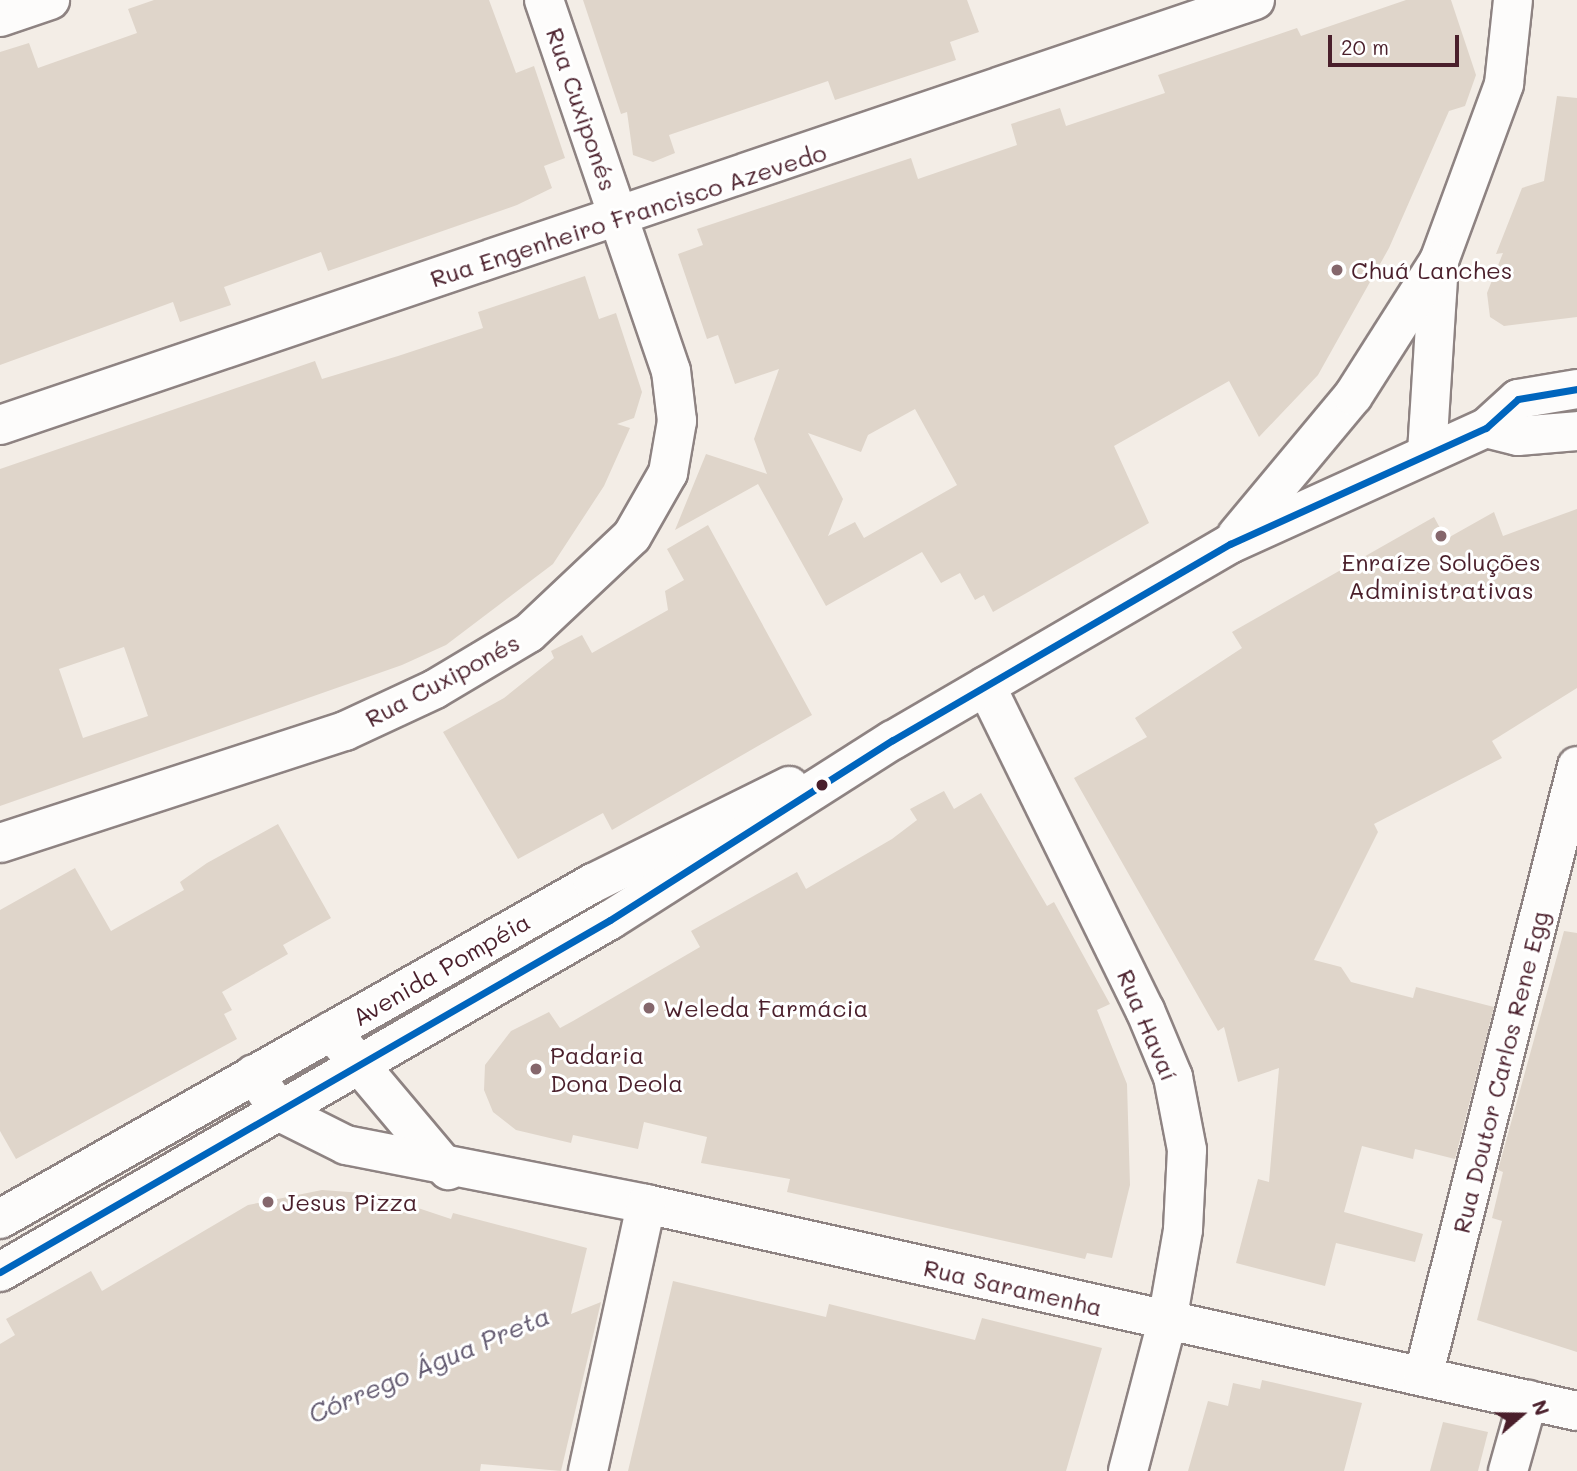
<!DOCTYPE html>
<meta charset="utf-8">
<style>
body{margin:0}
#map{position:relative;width:1577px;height:1471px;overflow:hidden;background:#f3ede6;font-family:Mali,sans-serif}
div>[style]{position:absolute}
.building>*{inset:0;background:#dfd5ca}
.roads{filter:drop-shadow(2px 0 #8e8382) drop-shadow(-2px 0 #8e8382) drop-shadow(0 2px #8e8382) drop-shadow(0 -2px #8e8382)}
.minor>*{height:38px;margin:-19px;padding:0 19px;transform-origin:19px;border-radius:19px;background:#fdfcfb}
.major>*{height:38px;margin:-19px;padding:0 19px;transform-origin:19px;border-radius:19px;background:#fdfcfb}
.bus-1>*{height:7px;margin:-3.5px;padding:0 3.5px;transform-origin:3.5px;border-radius:3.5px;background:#0065bd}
.dots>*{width:19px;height:19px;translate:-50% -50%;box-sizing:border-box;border:4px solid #fff;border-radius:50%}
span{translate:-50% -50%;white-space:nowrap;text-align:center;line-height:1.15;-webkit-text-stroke:6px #fff;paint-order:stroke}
.street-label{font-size:24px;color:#4a1f2b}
.poi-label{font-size:24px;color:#4a1f2b}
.left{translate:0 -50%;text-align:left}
.water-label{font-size:26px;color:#62596f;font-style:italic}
.north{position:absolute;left:1486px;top:1380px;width:70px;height:70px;-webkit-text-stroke:5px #fff;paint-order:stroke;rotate:70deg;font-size:19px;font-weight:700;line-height:28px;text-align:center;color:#4a1f2b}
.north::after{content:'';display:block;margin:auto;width:24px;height:32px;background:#4a1f2b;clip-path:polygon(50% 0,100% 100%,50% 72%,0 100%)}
.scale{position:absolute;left:1328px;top:35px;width:131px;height:32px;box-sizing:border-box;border:4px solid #4a1f2b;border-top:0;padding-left:9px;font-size:21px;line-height:24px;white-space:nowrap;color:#4a1f2b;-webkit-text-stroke:5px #fff;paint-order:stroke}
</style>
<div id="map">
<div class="building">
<div style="clip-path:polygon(154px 0,489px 0,516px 73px,534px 66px,565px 158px,544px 166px,552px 188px,517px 205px,328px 271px,321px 252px,224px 287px,231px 305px,180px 322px,173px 302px,0 365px,0 52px,29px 43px,38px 68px,137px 33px,128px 9px)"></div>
<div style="clip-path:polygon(583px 0,967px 0,979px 32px,950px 42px,956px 60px,835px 100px,828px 81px,669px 135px,675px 153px,653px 162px,633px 155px,627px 112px,621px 114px)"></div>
<div style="clip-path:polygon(evenodd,1406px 0,1451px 0,1476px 75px,1465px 106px,1449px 111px,1389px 248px,1318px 375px,1259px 437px,1229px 381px,1114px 446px,1149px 523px,993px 612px,984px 595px,975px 600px,960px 573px,941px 583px,922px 552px,826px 606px,758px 484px,675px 530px,706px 454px,767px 474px,754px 439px,779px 369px,735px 384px,718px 335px,707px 339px,678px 254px,703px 245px,697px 229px,911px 158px,918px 179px,1017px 145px,1011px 124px,1060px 108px,1066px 126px,1165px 93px,1158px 75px,1297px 28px,1301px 36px,1406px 0,915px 409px,957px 485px,864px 538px,855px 522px,828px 536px,843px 499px,808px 433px,861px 452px,868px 435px,915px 409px)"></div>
<div style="clip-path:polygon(1557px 96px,1577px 98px,1577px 317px,1504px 326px,1490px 317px,1487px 293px,1503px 253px,1496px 254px,1522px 188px,1544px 181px)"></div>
<div style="clip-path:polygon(evenodd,585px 276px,599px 319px,616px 313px,642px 392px,634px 418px,617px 424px,630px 428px,604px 486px,553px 564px,446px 645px,402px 665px,0 806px,0 469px,315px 361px,322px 379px,398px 356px,483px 328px,478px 312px,585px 276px,124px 647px,148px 716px,83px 738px,59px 669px,124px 647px)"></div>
<div style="clip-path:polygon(1577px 509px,1577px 688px,1492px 741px,1502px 758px,1374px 824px,1378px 832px,1314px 960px,1341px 967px,1351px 982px,1413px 998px,1416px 987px,1494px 1007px,1455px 1159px,1415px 1149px,1413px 1159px,1362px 1146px,1344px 1212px,1423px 1234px,1415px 1262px,1336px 1243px,1325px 1286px,1236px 1263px,1258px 1179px,1269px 1182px,1279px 1068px,1238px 1082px,1224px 1027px,1218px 1031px,1074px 778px,1147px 737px,1135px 718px,1242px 648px,1232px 632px,1434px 517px,1446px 539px,1494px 512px,1503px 536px)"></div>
<div style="clip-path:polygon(708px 525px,812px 715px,612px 830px,603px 813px,518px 859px,443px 732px,504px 698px,554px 658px,551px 651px,582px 635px,592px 653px,668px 610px,665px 591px,684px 580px,667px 549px)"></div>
<div style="clip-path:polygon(944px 791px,954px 809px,981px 793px,1047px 906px,1054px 902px,1110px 1004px,1097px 1010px,1127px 1084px,1130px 1185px,1112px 1258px,1087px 1253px,1085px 1259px,787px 1192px,790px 1179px,701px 1163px,707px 1137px,644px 1122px,638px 1149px,573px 1135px,571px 1143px,516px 1130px,493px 1112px,484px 1090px,485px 1065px,511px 1031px,549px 1012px,560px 1028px,573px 1021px,700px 947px,691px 931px,797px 872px,806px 889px,892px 839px,917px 820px,910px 809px)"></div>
<div style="clip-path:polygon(278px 824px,331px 918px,283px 945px,288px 954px,222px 992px,232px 1010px,224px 1014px,237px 1039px,16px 1159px,0 1131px,0 910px,75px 868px,111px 931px,184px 890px,180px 882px,207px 863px)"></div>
<div style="clip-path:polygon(1564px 931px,1577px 933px,1577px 1352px,1477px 1320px,1502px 1221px,1492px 1218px,1503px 1172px,1498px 1170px)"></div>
<div style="clip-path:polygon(322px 1190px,376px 1194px,451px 1219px,453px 1213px,587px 1248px,571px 1314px,601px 1302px,561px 1471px,481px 1464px,480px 1471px,0 1471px,0 1344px,15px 1335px,6px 1319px,91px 1271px,102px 1291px,248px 1205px)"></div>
<div style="clip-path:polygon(673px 1281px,826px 1317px,829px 1304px,975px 1340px,982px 1318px,1102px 1348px,1066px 1471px,628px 1471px)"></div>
<div style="clip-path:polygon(1262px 1380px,1362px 1403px,1344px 1471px,1188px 1471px,1208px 1401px,1228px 1406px,1233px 1383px,1260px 1389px)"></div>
<div style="clip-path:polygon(1443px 1422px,1488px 1432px,1478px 1471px,1430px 1471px)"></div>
</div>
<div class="roads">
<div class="minor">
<div style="left:0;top:17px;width:53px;rotate:-18.8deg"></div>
<div style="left:0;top:425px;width:1325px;rotate:-18.71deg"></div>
<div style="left:1427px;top:453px;width:192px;rotate:-86.4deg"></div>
<div style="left:1439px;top:261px;width:189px;rotate:-69.8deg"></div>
<div style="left:1504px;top:84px;width:84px;rotate:-83.9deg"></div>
<div style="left:986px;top:686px;width:361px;rotate:63.9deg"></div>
<div style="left:1145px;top:1010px;width:73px;rotate:67.3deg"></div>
<div style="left:1173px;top:1077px;width:74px;rotate:79.1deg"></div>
<div style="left:1187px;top:1150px;width:80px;rotate:92.9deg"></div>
<div style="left:1183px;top:1230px;width:93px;rotate:99.9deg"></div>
<div style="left:1167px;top:1322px;width:154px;rotate:104.7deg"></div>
<div style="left:0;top:843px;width:363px;rotate:-18deg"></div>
<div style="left:345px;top:731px;width:99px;rotate:-25deg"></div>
<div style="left:435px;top:689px;width:109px;rotate:-30.8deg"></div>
<div style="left:529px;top:633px;width:141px;rotate:-43.3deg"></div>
<div style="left:632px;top:536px;width:73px;rotate:-60.3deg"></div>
<div style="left:668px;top:473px;width:53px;rotate:-80.2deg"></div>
<div style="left:677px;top:421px;width:50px;rotate:-96.8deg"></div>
<div style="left:671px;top:371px;width:392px;rotate:-108.9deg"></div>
<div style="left:331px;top:1031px;width:182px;rotate:49.9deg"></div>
<div style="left:254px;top:1074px;width:46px;rotate:55.6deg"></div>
<div style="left:280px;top:1112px;width:74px;rotate:26.6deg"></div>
<div style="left:346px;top:1145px;width:306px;rotate:11.1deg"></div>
<div style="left:646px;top:1204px;width:954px;rotate:12.54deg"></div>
<div style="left:1423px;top:1377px;width:630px;rotate:-75.85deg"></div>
<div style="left:588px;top:1471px;width:273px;rotate:-77.7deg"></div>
<div style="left:1508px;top:1471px;width:74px;rotate:-74.3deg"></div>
</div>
<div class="major">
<div style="left:1486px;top:428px;width:33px;rotate:14deg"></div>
<div style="left:1518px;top:436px;width:59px;rotate:-4.8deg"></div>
<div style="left:1237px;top:535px;width:181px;rotate:-50.2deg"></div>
<div style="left:1353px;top:396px;width:160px;rotate:-57.5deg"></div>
<div style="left:0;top:1219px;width:682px;rotate:-29.54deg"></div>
<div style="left:593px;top:883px;width:219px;rotate:-26.3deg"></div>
<div style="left:0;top:1272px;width:704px;rotate:-29.99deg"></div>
<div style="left:610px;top:920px;width:335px;rotate:-32.5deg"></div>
<div style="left:893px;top:740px;width:390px;rotate:-30.2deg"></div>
<div style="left:1230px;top:544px;width:281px;rotate:-24.4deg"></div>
<div style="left:1486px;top:428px;width:43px;rotate:-42.2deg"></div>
<div style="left:1518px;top:399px;width:60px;rotate:-9.6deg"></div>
</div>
</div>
<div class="bus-1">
<div style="left:0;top:1272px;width:704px;rotate:-29.99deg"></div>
<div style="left:610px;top:920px;width:335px;rotate:-32.5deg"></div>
<div style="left:893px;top:740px;width:390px;rotate:-30.2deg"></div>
<div style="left:1230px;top:544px;width:281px;rotate:-24.4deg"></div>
<div style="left:1486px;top:428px;width:43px;rotate:-42.2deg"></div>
<div style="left:1518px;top:399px;width:60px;rotate:-9.6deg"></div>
</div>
<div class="dots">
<div style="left:1337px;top:270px;background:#85676c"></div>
<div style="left:1441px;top:536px;background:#85676c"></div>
<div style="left:822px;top:785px;background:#4a1f2b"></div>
<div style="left:649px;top:1008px;background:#85676c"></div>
<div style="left:536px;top:1069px;background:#85676c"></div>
<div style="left:268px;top:1202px;background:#85676c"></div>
</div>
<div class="street-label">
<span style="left:582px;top:109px;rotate:71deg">Rua Cuxiponés</span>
<span style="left:628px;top:215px;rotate:-18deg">Rua Engenheiro Francisco Azevedo</span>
<span style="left:442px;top:680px;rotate:-28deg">Rua Cuxiponés</span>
<span style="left:441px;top:969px;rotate:-30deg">Avenida Pompéia</span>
<span style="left:1148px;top:1025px;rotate:67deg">Rua Havaí</span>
<span style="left:1500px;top:1072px;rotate:-76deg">Rua Doutor Carlos Rene Egg</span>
<span style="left:1013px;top:1287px;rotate:13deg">Rua Saramenha</span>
</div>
<div class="poi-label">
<span class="left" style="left:1351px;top:270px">Chuá Lanches</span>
<span style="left:1441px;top:576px">Enraíze Soluções<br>Administrativas</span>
<span class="left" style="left:663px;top:1008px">Weleda Farmácia</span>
<span class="left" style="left:550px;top:1069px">Padaria<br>Dona Deola</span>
<span class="left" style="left:282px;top:1202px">Jesus Pizza</span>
</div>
<div class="water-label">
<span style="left:429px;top:1365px;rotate:-23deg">Córrego Água Preta</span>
</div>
<div class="north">N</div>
<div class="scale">20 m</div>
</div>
